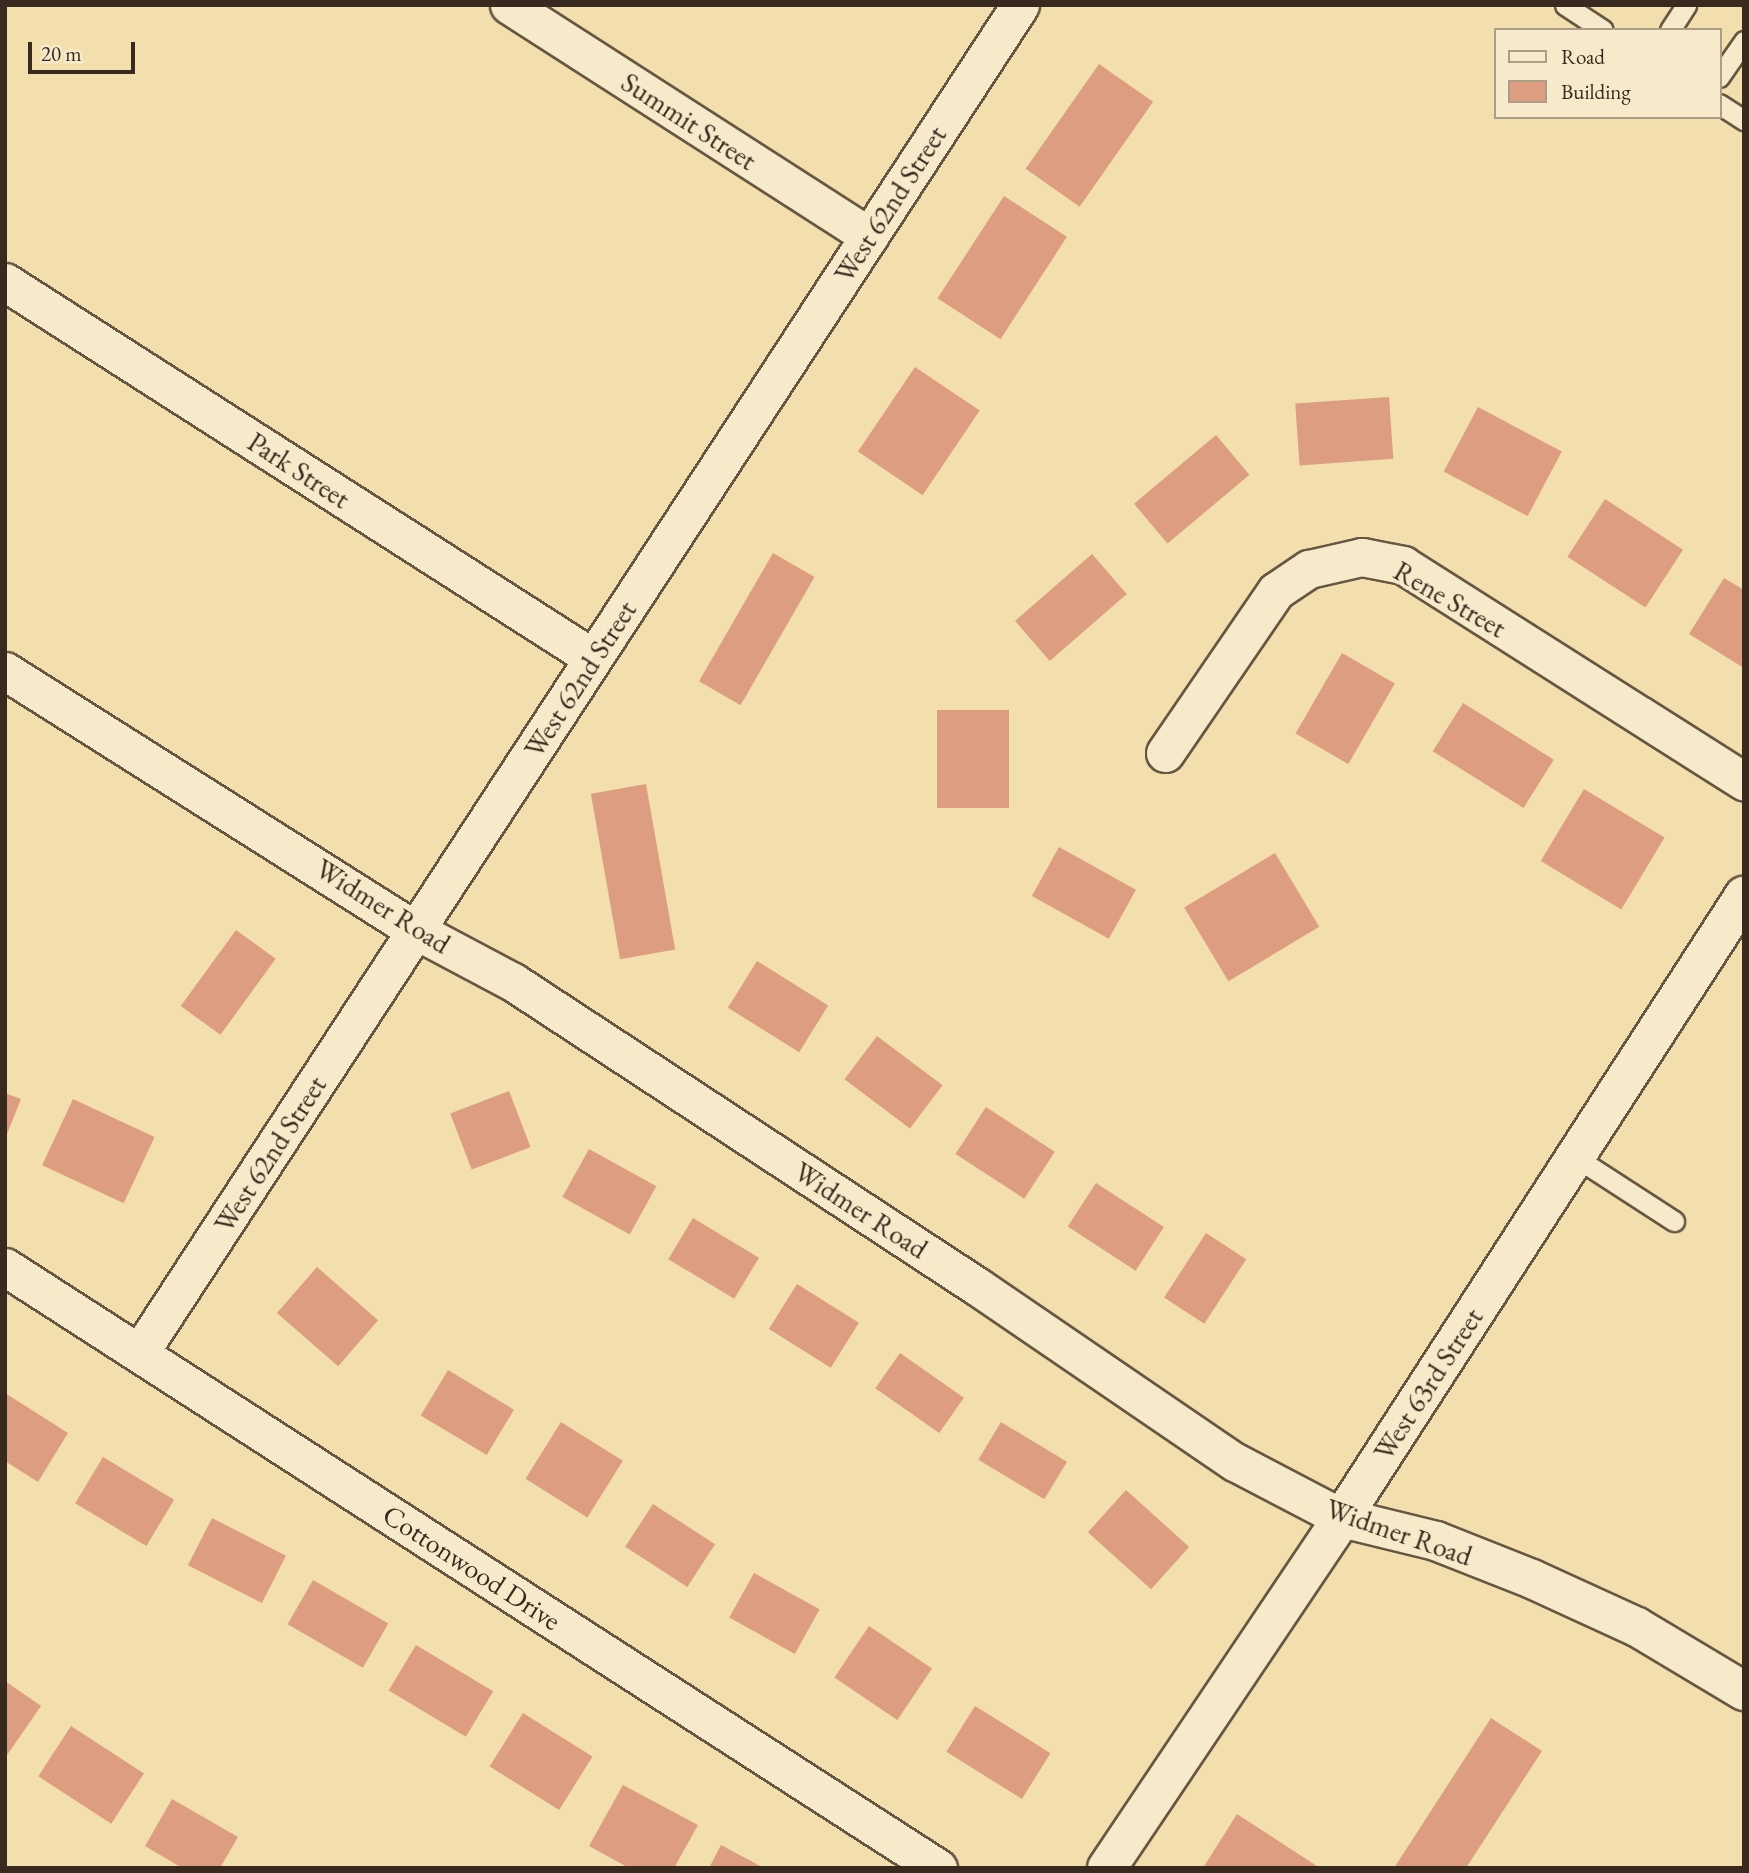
<!DOCTYPE html>
<style>
body{margin:0}
#map{position:relative;width:1749px;height:1873px;overflow:hidden;background:#f2dfad;font-family:"EB Garamond",serif}
div>[style]{position:absolute}
.building>*{inset:0;background:#dd9d81;transform-origin:0 0}
.roads{filter:drop-shadow(2px 0 #675742) drop-shadow(-2px 0 #675742) drop-shadow(0 2px #675742) drop-shadow(0 -2px #675742)}
.service>*{height:19px;margin:-9.5px;padding:0 9.5px;transform-origin:9.5px;border-radius:9.5px;background:#f7eaca}
.minor>*{height:37px;margin:-18.5px;padding:0 18.5px;transform-origin:18.5px;border-radius:18.5px;background:#f7eaca}
.tertiary>*{height:38px;margin:-19px;padding:0 19px;transform-origin:19px;border-radius:19px;background:#f7eaca}
span{translate:-50% -50%;white-space:nowrap;text-align:center;line-height:1.15;-webkit-text-stroke:7px #f7eaca;paint-order:stroke}
.street-label{font-size:28px;color:#392a1f}
.frame{position:absolute;inset:0;border:7px solid #392a1f;pointer-events:none}
.legend{position:absolute;left:1494px;top:28px;width:228px;height:91px;box-sizing:border-box;background:#f7eaca;border:2px solid #ab9d86;margin:0;padding:9px 12px;list-style:none;font-size:21px;color:#392a1f}
.legend li{display:flex;align-items:center;gap:14px;height:35px}
.legend b{width:35px;border:2px solid #ab9d86}
.scale{position:absolute;left:28px;top:42px;width:107px;height:32px;box-sizing:border-box;border:4px solid #392a1f;border-top:0;padding-left:9px;font-size:21px;line-height:24px;white-space:nowrap;color:#392a1f;-webkit-text-stroke:5px #f7eaca;paint-order:stroke}
</style>
<div id="map">
<div class="building">
<div style="left:1099px;top:64px;width:66px;height:128px;rotate:35deg"></div>
<div style="left:1004px;top:196px;width:75px;height:122px;rotate:33deg"></div>
<div style="left:915px;top:367px;width:78px;height:102px;rotate:34deg"></div>
<div style="left:1389px;top:397px;width:62px;height:94px;rotate:86deg"></div>
<div style="left:1478px;top:407px;width:95px;height:73px;rotate:28deg"></div>
<div style="left:1216px;top:435px;width:52px;height:107px;rotate:50deg"></div>
<div style="left:1605px;top:499px;width:93px;height:69px;rotate:33deg"></div>
<div style="left:773px;top:553px;width:48px;height:148px;rotate:30deg"></div>
<div style="left:1092px;top:554px;width:53px;height:102px;rotate:49deg"></div>
<div style="clip-path:polygon(1724px 578px,1744px 590px,1744px 668px,1689px 634px)"></div>
<div style="left:1342px;top:653px;width:61px;height:93px;rotate:30deg"></div>
<div style="left:1463px;top:703px;width:107px;height:57px;rotate:32deg"></div>
<div style="left:1009px;top:710px;width:98px;height:72px;rotate:90deg"></div>
<div style="left:646px;top:784px;width:168px;height:56px;rotate:80deg"></div>
<div style="left:1584px;top:789px;width:94px;height:84px;rotate:31deg"></div>
<div style="left:1059px;top:847px;width:88px;height:56px;rotate:29deg"></div>
<div style="left:1275px;top:853px;width:86px;height:106px;rotate:59deg"></div>
<div style="left:236px;top:930px;width:49px;height:94px;rotate:36deg"></div>
<div style="left:757px;top:961px;width:84px;height:55px;rotate:32deg"></div>
<div style="left:877px;top:1036px;width:82px;height:54px;rotate:37deg"></div>
<div style="left:509px;top:1091px;width:60px;height:63px;rotate:69deg"></div>
<div style="clip-path:polygon(5px 1093px,21px 1099px,5px 1139px)"></div>
<div style="left:73px;top:1099px;width:90px;height:73px;rotate:25deg"></div>
<div style="left:986px;top:1107px;width:82px;height:56px;rotate:33deg"></div>
<div style="left:589px;top:1149px;width:77px;height:55px;rotate:29deg"></div>
<div style="left:1096px;top:1183px;width:81px;height:52px;rotate:33deg"></div>
<div style="left:693px;top:1218px;width:77px;height:48px;rotate:31deg"></div>
<div style="left:1206px;top:1233px;width:48px;height:77px;rotate:33deg"></div>
<div style="left:317px;top:1267px;width:81px;height:61px;rotate:41deg"></div>
<div style="left:797px;top:1284px;width:73px;height:53px;rotate:32deg"></div>
<div style="left:900px;top:1353px;width:78px;height:43px;rotate:35deg"></div>
<div style="left:448px;top:1370px;width:77px;height:53px;rotate:31deg"></div>
<div style="clip-path:polygon(5px 1393px,68px 1433px,38px 1482px,5px 1461px)"></div>
<div style="left:561px;top:1422px;width:73px;height:67px;rotate:32deg"></div>
<div style="left:1001px;top:1422px;width:77px;height:44px;rotate:31deg"></div>
<div style="left:103px;top:1457px;width:83px;height:54px;rotate:31deg"></div>
<div style="left:1126px;top:1490px;width:85px;height:57px;rotate:42deg"></div>
<div style="left:653px;top:1504px;width:74px;height:51px;rotate:33deg"></div>
<div style="left:212px;top:1518px;width:83px;height:53px;rotate:27deg"></div>
<div style="left:754px;top:1573px;width:75px;height:51px;rotate:29deg"></div>
<div style="left:313px;top:1580px;width:87px;height:51px;rotate:30deg"></div>
<div style="left:869px;top:1626px;width:76px;height:62px;rotate:34deg"></div>
<div style="left:416px;top:1645px;width:90px;height:53px;rotate:31deg"></div>
<div style="clip-path:polygon(5px 1681px,41px 1706px,5px 1758px)"></div>
<div style="left:975px;top:1706px;width:89px;height:54px;rotate:32deg"></div>
<div style="left:523px;top:1713px;width:82px;height:63px;rotate:32deg"></div>
<div style="clip-path:polygon(1491px 1718px,1542px 1751px,1466px 1868px,1394px 1868px)"></div>
<div style="left:71px;top:1726px;width:87px;height:60px;rotate:33deg"></div>
<div style="clip-path:polygon(623px 1785px,698px 1825px,674px 1868px,629px 1868px,589px 1846px)"></div>
<div style="clip-path:polygon(172px 1799px,238px 1837px,220px 1868px,182px 1868px,145px 1846px)"></div>
<div style="clip-path:polygon(1237px 1814px,1320px 1868px,1203px 1868px)"></div>
<div style="clip-path:polygon(721px 1845px,764px 1868px,709px 1868px)"></div>
</div>
<div class="roads">
<div class="service">
<div style="left:1565px;top:5px;width:45px;rotate:33.3deg"></div>
<div style="left:1670px;top:30px;width:30px;rotate:-57deg"></div>
<div style="left:1719px;top:77px;width:44px;rotate:-55.2deg"></div>
<div style="left:1719px;top:104px;width:30px;rotate:33deg"></div>
<div style="left:1575px;top:1157px;width:118px;rotate:32.9deg"></div>
</div>
<div class="minor">
<div style="left:509px;top:5px;width:428px;rotate:32.7deg"></div>
<div style="left:5px;top:282px;width:698px;rotate:32.6deg"></div>
<div style="left:5px;top:671px;width:487px;rotate:32.3deg"></div>
<div style="left:417px;top:931px;width:109px;rotate:28deg"></div>
<div style="left:513px;top:982px;width:556px;rotate:33.26deg"></div>
<div style="left:978px;top:1287px;width:311px;rotate:34.3deg"></div>
<div style="left:1235px;top:1462px;width:121px;rotate:27.6deg"></div>
<div style="left:1165px;top:753px;width:196px;rotate:-55.6deg"></div>
<div style="left:1276px;top:591px;width:40px;rotate:-34deg"></div>
<div style="left:1309px;top:569px;width:54px;rotate:-12.8deg"></div>
<div style="left:1362px;top:557px;width:42px;rotate:11deg"></div>
<div style="left:1403px;top:565px;width:404px;rotate:32.4deg"></div>
<div style="left:5px;top:1267px;width:1110px;rotate:32.79deg"></div>
<div style="left:140px;top:1352px;width:1609px;rotate:-56.84deg"></div>
</div>
<div class="tertiary">
<div style="left:1342px;top:1518px;width:97px;rotate:13.7deg"></div>
<div style="left:1436px;top:1541px;width:103px;rotate:21.6deg"></div>
<div style="left:1532px;top:1579px;width:115px;rotate:24.6deg"></div>
<div style="left:1637px;top:1627px;width:125px;rotate:30.9deg"></div>
<div style="left:1107px;top:1868px;width:422px;rotate:-56.1deg"></div>
<div style="left:1342px;top:1518px;width:741px;rotate:-57.13deg"></div>
</div>
</div>
<div class="street-label">
<span style="left:689px;top:121px;rotate:33deg">Summit Street</span>
<span style="left:890px;top:204px;rotate:-57deg">West 62nd Street</span>
<span style="left:299px;top:470px;rotate:33deg">Park Street</span>
<span style="left:1450px;top:599px;rotate:30deg">Rene Street</span>
<span style="left:580px;top:679px;rotate:-57deg">West 62nd Street</span>
<span style="left:383px;top:906px;rotate:32deg">Widmer Road</span>
<span style="left:270px;top:1154px;rotate:-57deg">West 62nd Street</span>
<span style="left:861px;top:1210px;rotate:33deg">Widmer Road</span>
<span style="left:1428px;top:1384px;rotate:-57deg">West 63rd Street</span>
<span style="left:1399px;top:1532px;rotate:19deg">Widmer Road</span>
<span style="left:472px;top:1567px;rotate:33deg">Cottonwood Drive</span>
</div>
<div class="frame"></div>
<ul class="legend">
<li><b style="height:9px;background:#f7eaca"></b>Road</li>
<li><b style="height:19px;background:#dd9d81"></b>Building</li>
</ul>
<div class="scale">20 m</div>
</div>
